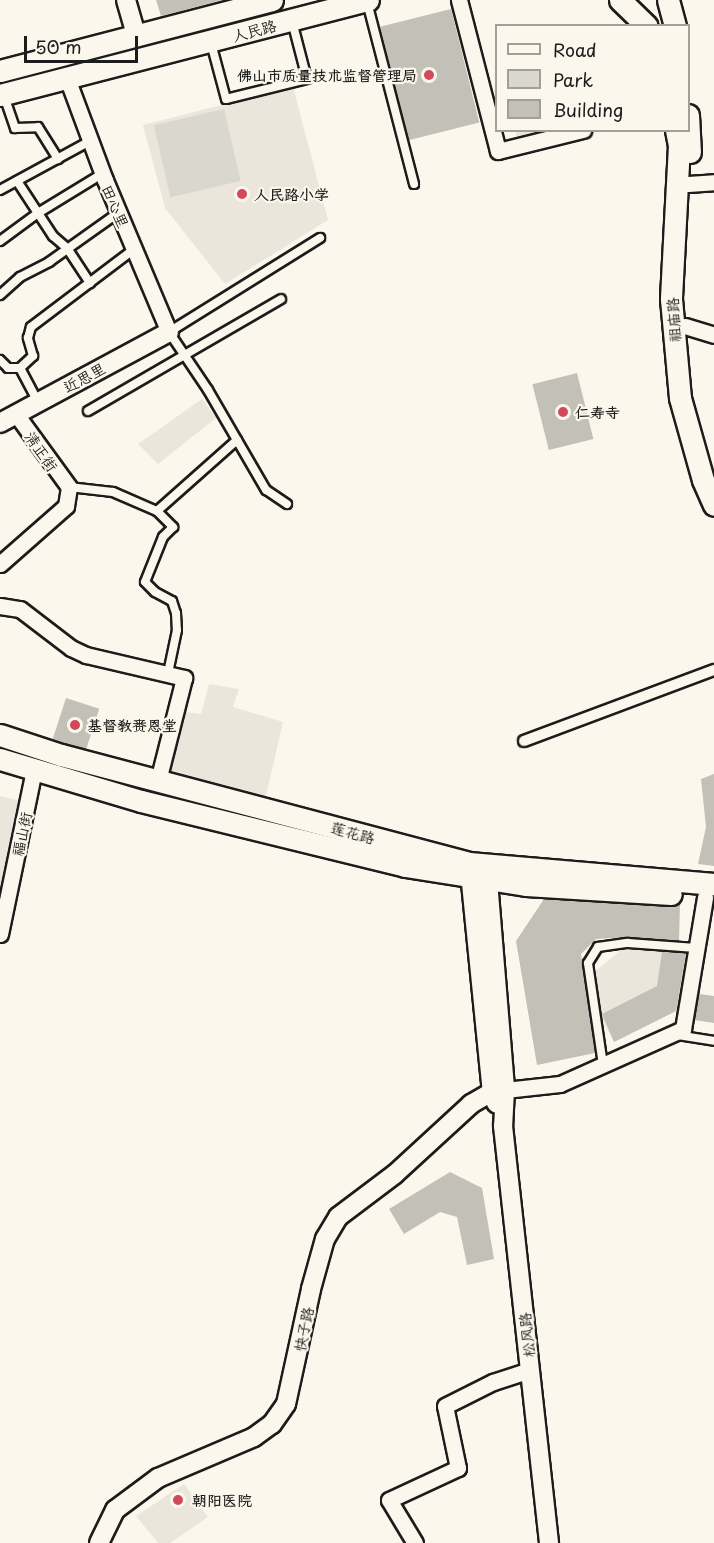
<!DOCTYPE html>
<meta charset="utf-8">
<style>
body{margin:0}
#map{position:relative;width:714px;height:1543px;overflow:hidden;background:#fbf7ec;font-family:"Playpen Sans","LXGW WenKai TC",sans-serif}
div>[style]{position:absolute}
.built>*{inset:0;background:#eae6dc}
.green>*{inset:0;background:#dad7ce;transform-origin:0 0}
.building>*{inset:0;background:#c3c0b8;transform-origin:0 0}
.roads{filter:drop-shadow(2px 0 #1c1c1c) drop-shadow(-2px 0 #1c1c1c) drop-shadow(0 2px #1c1c1c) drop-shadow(0 -2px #1c1c1c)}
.service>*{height:8px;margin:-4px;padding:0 4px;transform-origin:4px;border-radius:4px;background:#fbf7ec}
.pedestrian>*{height:10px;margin:-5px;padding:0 5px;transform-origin:5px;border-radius:5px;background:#fbf7ec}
.minor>*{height:15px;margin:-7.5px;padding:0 7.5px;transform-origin:7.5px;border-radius:7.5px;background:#fbf7ec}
.tertiary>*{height:18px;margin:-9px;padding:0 9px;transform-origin:9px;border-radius:9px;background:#fbf7ec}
.secondary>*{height:21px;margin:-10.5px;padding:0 10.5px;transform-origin:10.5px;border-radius:10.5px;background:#fbf7ec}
.dots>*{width:16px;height:16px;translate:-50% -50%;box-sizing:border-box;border:3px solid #fbf7ec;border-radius:50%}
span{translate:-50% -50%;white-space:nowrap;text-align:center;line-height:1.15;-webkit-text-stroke:4.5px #fbf7ec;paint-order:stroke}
.street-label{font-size:15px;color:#1c1c1c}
.poi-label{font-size:15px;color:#1c1c1c;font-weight:700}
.right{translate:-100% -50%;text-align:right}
.left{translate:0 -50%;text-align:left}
.legend{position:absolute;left:495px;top:24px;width:195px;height:108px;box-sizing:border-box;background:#fbf7ec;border:2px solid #a29f99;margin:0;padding:8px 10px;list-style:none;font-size:18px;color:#1c1c1c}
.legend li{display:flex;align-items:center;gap:12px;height:30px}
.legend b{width:30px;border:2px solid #a29f99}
.scale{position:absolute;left:24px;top:36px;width:114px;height:27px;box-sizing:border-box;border:3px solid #1c1c1c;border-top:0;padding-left:8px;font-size:18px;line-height:21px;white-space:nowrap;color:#1c1c1c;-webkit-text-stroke:4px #fbf7ec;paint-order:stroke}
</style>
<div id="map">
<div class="built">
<div style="clip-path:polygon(293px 87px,328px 220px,225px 284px,165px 208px,143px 125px)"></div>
<div style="clip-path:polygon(515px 130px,549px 131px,517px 139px)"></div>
<div style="clip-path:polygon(202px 399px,216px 418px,158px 464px,138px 444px)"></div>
<div style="clip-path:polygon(209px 684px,239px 689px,233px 707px,283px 722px,265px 800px,165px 774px,178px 711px,201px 714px)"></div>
<div style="clip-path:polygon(0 796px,20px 801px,0 891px)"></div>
<div style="clip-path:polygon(663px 947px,689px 950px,680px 1009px,614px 1042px,600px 1015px,594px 972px,624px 948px)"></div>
<div style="clip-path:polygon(184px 1484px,208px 1517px,170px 1543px,158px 1543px,136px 1516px)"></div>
</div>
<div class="green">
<div style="left:224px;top:109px;width:74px;height:72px;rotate:77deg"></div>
</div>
<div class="building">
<div style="clip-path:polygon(156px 0,222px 0,161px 16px)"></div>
<div style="left:451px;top:9px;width:117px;height:73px;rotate:76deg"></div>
<div style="left:577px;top:373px;width:68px;height:46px;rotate:76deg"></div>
<div style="left:66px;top:698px;width:35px;height:43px;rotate:18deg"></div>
<div style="clip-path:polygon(714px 774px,714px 866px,698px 864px,706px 827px,701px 779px)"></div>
<div style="clip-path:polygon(544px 899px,670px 907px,680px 903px,679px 941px,628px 937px,596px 939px,581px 954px,595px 1053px,537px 1065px,516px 941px)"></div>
<div style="clip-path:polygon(662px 952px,686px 953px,676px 1011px,614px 1042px,602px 1014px,657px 986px)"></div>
<div style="clip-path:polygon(699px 994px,714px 996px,714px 1023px,694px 1020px)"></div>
<div style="clip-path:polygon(450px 1172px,482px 1188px,494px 1259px,467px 1265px,457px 1217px,440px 1212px,404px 1234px,389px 1209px)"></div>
</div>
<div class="roads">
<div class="service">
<div style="left:367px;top:2px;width:188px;rotate:75.5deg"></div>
<div style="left:211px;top:43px;width:58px;rotate:75deg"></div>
<div style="left:226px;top:99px;width:83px;rotate:-13.9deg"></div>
<div style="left:307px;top:79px;width:60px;rotate:-104.5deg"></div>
<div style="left:4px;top:96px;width:34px;rotate:71deg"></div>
<div style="left:15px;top:128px;width:23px;rotate:-2deg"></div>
<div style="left:38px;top:127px;width:38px;rotate:58deg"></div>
<div style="left:17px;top:181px;width:66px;rotate:56.8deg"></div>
<div style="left:53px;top:236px;width:18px;rotate:41deg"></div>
<div style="left:67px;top:248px;width:42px;rotate:56.7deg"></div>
<div style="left:0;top:190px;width:102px;rotate:-28.6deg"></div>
<div style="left:0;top:241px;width:47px;rotate:-36.4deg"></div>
<div style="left:38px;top:213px;width:75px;rotate:-31.4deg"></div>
<div style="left:0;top:295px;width:27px;rotate:-42deg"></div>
<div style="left:20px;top:277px;width:33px;rotate:-27deg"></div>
<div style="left:49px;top:262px;width:85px;rotate:-35.4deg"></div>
<div style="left:0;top:360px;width:11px;rotate:45deg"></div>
<div style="left:8px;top:368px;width:12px"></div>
<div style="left:20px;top:368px;width:38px;rotate:62deg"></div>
<div style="left:20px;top:368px;width:18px;rotate:-43deg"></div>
<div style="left:33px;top:356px;width:19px;rotate:-106deg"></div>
<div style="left:28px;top:338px;width:11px;rotate:-75deg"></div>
<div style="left:31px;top:327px;width:129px;rotate:-37.1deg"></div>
<div style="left:88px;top:411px;width:223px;rotate:-30.1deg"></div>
<div style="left:69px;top:487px;width:44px;rotate:6.5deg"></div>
<div style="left:113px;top:492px;width:48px;rotate:23.4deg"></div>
<div style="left:157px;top:511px;width:23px;rotate:45deg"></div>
<div style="left:173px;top:527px;width:14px;rotate:135deg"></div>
<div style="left:163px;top:537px;width:48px;rotate:111.8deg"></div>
<div style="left:145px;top:582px;width:14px;rotate:45deg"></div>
<div style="left:155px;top:592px;width:19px;rotate:28deg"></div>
<div style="left:172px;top:601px;width:13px;rotate:72deg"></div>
<div style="left:176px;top:613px;width:17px;rotate:87deg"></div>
<div style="left:177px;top:630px;width:44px;rotate:101.8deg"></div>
<div style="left:287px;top:504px;width:25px;rotate:-146deg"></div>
<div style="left:266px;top:490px;width:116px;rotate:-120.1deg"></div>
<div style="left:208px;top:390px;width:70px;rotate:-123.9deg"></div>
<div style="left:169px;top:332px;width:178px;rotate:-31.9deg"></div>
<div style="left:157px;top:511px;width:107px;rotate:-41.6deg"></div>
<div style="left:677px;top:1035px;width:37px;rotate:9deg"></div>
<div style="left:603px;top:1065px;width:103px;rotate:-98.4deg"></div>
<div style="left:588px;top:963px;width:19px;rotate:-58deg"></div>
<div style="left:598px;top:947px;width:30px;rotate:-8deg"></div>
<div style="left:628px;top:943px;width:68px;rotate:4.2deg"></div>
</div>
<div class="pedestrian">
<div style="left:524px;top:741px;width:203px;rotate:-20.5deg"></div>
</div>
<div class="minor">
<div style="left:459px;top:0;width:156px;rotate:75.5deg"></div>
<div style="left:498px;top:151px;width:88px;rotate:-13.9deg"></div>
<div style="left:67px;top:78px;width:109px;rotate:69.6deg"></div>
<div style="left:105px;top:180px;width:165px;rotate:67.2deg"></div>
<div style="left:688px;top:184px;width:26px;rotate:-4deg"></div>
<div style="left:685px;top:326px;width:30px;rotate:17deg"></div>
<div style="left:0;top:564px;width:88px;rotate:-41.3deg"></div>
<div style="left:66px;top:506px;width:19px;rotate:-81deg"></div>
<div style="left:69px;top:487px;width:90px;rotate:-126deg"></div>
<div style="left:0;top:606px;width:20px;rotate:9deg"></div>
<div style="left:20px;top:609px;width:64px;rotate:37.4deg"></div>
<div style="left:71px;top:648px;width:17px;rotate:25deg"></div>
<div style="left:86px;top:655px;width:101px;rotate:13.2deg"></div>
<div style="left:184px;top:678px;width:106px;rotate:104.2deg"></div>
<div style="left:0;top:934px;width:167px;rotate:-78.3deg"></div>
<div style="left:505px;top:1090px;width:55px;rotate:-6.2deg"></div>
<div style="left:560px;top:1084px;width:135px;rotate:-24.1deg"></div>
<div style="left:683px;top:1029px;width:134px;rotate:-80.5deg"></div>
<div style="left:415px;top:1543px;width:50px;rotate:-121.2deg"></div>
<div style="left:389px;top:1500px;width:76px;rotate:-24.9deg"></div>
<div style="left:458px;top:1468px;width:63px;rotate:-101.8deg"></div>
<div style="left:445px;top:1406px;width:54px;rotate:-26.6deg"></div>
<div style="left:493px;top:1382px;width:38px;rotate:-18deg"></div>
</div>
<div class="tertiary">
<div style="left:126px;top:0;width:36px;rotate:74deg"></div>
<div style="left:0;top:423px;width:192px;rotate:-28.3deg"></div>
<div style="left:469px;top:863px;width:230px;rotate:84.3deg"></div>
<div style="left:492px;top:1092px;width:12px;rotate:70deg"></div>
<div style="left:488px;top:881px;width:210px;rotate:85.3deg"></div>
<div style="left:505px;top:1090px;width:36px;rotate:93deg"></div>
<div style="left:503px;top:1126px;width:420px;rotate:83.7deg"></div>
<div style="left:99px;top:1543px;width:37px;rotate:-64deg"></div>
<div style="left:115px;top:1510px;width:54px;rotate:-36.7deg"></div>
<div style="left:158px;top:1478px;width:104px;rotate:-23.1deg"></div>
<div style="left:254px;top:1437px;width:22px;rotate:-36deg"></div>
<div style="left:272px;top:1424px;width:24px;rotate:-55deg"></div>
<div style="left:286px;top:1404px;width:118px;rotate:-77.7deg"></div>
<div style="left:311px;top:1289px;width:52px;rotate:-74.4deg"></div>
<div style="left:325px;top:1239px;width:26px;rotate:-59deg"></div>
<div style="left:338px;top:1217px;width:71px;rotate:-37deg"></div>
<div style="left:395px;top:1174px;width:103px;rotate:-42.6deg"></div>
<div style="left:471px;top:1104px;width:24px;rotate:-30deg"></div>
<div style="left:492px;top:1092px;width:13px;rotate:-9deg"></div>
</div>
<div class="secondary">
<div style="left:620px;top:0;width:37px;rotate:44deg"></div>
<div style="left:668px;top:0;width:27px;rotate:75deg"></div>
<div style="left:0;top:71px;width:281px;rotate:-14.6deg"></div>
<div style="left:0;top:95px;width:380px;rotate:-14.5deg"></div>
<div style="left:688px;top:115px;width:37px;rotate:87deg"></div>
<div style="left:676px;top:130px;width:15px;rotate:79deg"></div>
<div style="left:679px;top:145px;width:154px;rotate:93deg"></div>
<div style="left:671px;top:299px;width:99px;rotate:84.8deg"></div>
<div style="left:680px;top:398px;width:85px;rotate:74.3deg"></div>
<div style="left:703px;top:480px;width:27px;rotate:66deg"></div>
<div style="left:0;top:735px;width:64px;rotate:18.2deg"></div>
<div style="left:61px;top:755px;width:422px;rotate:14.8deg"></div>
<div style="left:469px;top:863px;width:246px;rotate:4.9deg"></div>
<div style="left:0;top:759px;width:147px;rotate:16.6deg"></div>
<div style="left:141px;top:801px;width:272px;rotate:13.8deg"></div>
<div style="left:405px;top:866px;width:122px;rotate:8.9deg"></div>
<div style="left:526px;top:885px;width:145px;rotate:3.6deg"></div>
</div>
</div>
<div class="dots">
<div style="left:429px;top:75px;background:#d1495b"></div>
<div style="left:242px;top:194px;background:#d1495b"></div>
<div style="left:563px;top:412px;background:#d1495b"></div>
<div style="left:75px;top:725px;background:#d1495b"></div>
<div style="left:178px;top:1500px;background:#d1495b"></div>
</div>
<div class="street-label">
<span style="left:254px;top:30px;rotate:-15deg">人民路</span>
<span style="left:116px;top:206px;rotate:67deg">田心里</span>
<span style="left:673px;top:320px;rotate:-94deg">祖庙路</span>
<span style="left:84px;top:377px;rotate:-28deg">近思里</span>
<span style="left:42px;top:451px;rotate:55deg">清正街</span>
<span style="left:353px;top:832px;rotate:15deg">莲花路</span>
<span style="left:21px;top:834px;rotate:-78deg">福山街</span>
<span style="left:303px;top:1329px;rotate:-79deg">快子路</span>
<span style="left:526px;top:1335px;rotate:-96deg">松风路</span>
</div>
<div class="poi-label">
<span class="right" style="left:417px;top:75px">佛山市质量技术监督管理局</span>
<span class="left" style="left:254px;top:194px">人民路小学</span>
<span class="left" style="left:575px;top:412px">仁寿寺</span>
<span class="left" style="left:87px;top:725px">基督教赉恩堂</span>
<span class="left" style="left:192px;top:1500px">朝阳医院</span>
</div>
<ul class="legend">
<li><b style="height:8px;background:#fbf7ec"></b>Road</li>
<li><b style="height:16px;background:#dad7ce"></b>Park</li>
<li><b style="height:16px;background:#c3c0b8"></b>Building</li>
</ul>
<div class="scale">50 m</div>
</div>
